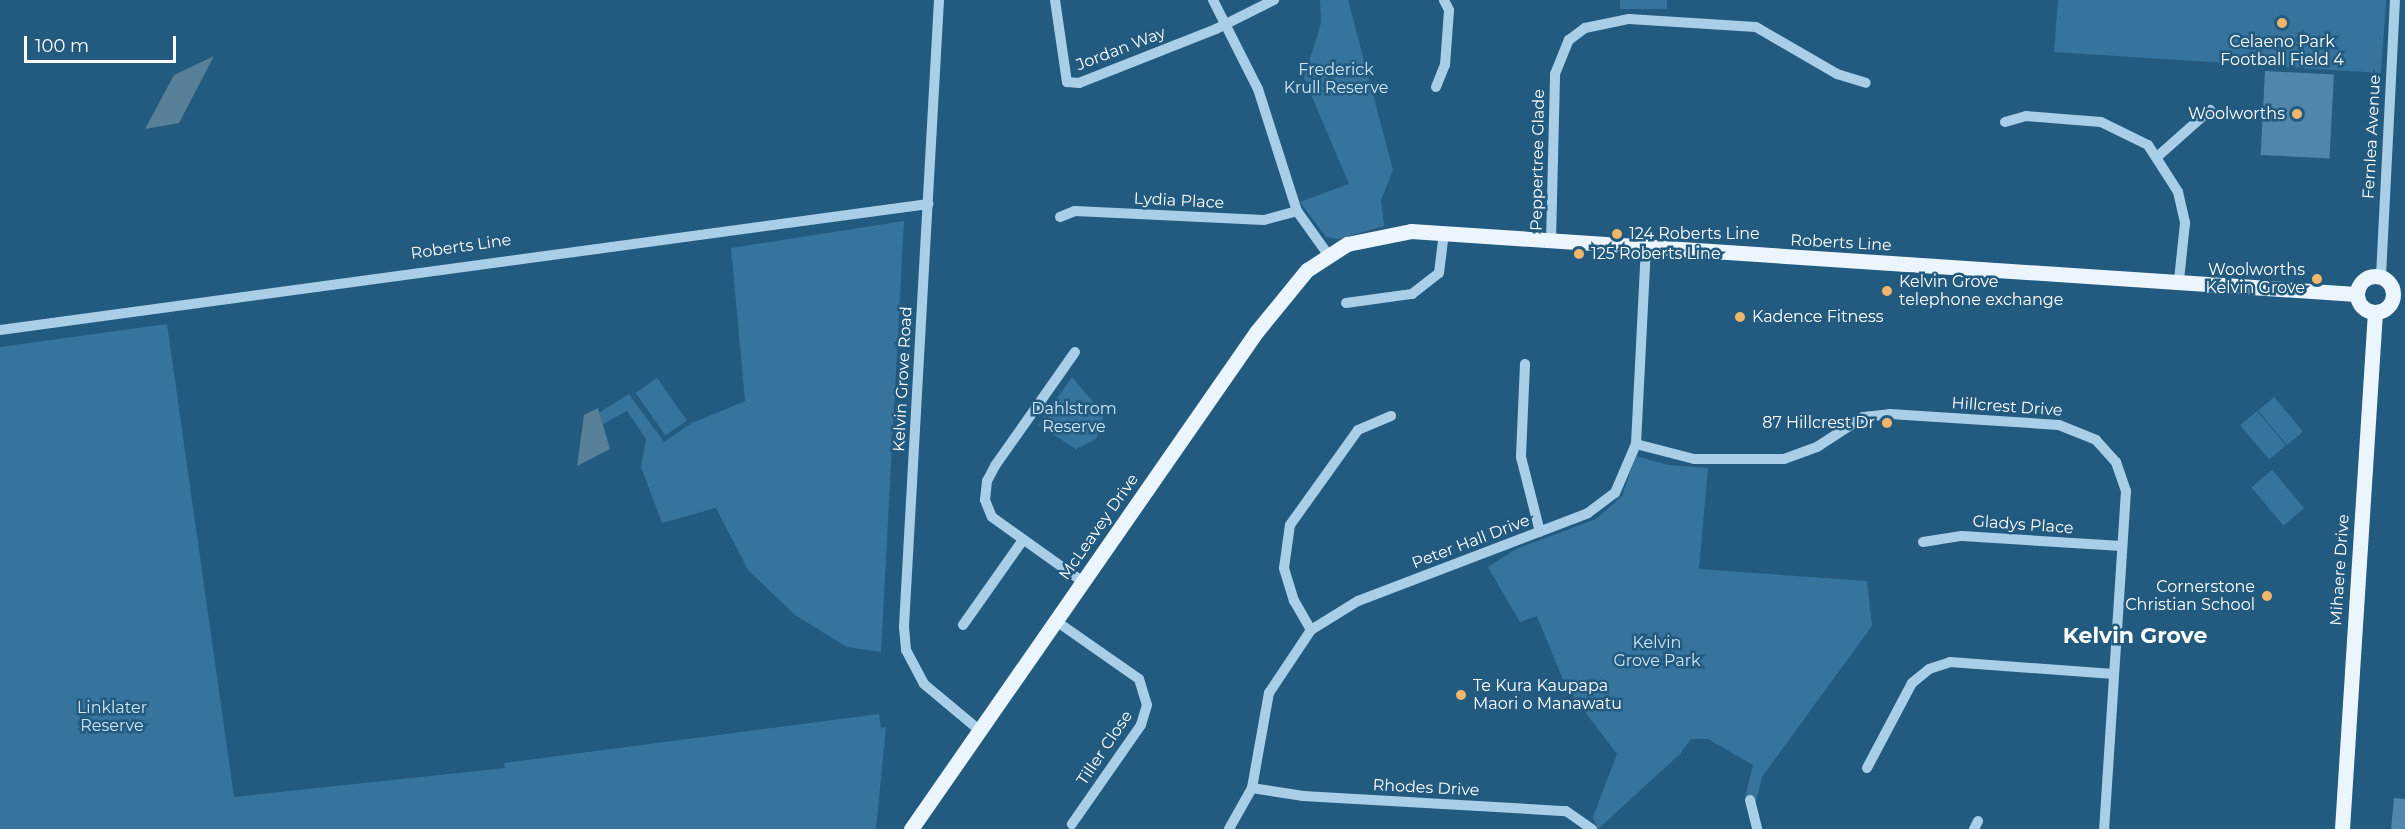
<!DOCTYPE html>
<style>
body{margin:0}
#map{position:relative;width:2405px;height:829px;overflow:hidden;background:#235a7f;font-family:Montserrat,sans-serif}
div>[style]{position:absolute}
.green>*{inset:0;background:#37749d;transform-origin:0 0}
.water>*{inset:0;background:#588099}
.building>*{inset:0;background:#5086aa;transform-origin:0 0}
.minor>*{height:10px;margin:-5px;padding:0 5px;transform-origin:5px;border-radius:5px;background:#a9cee7}
.major>*{height:15px;margin:-7.5px;padding:0 7.5px;transform-origin:7.5px;border-radius:7.5px;background:#ebf5fd}
.major>.ring{margin:-7.5px;padding:0;box-sizing:content-box;background:none;border:15px solid #ebf5fd;border-radius:50%}
.dots>*{width:16px;height:16px;translate:-50% -50%;box-sizing:border-box;border:3px solid #235a7f;border-radius:50%}
span{translate:-50% -50%;white-space:nowrap;text-align:center;line-height:1.15;-webkit-text-stroke:5px #235a7f;paint-order:stroke}
.poi-label{font-size:16px;color:#fff}
.right{translate:-100% -50%;text-align:right}
.left{translate:0 -50%;text-align:left}
.street-label{font-size:16px;color:#fff}
.park-label{font-size:16px;color:#cce5f5}
.district-label{font-size:22px;color:#fff;font-weight:700}
.scale{position:absolute;left:24px;top:36px;width:152px;height:27px;box-sizing:border-box;border:3px solid #fff;border-top:0;padding-left:8px;font-size:18px;line-height:21px;white-space:nowrap;color:#fff;-webkit-text-stroke:4px #235a7f;paint-order:stroke}
</style>
<div id="map">
<div class="green">
<div style="clip-path:polygon(1320px 0,1348px 0,1393px 170px,1381px 200px,1384px 226px,1338px 239px,1326px 237px,1300px 202px,1349px 184px,1304px 78px,1321px 23px)"></div>
<div style="left:1620px;top:0;width:47px;height:9px"></div>
<div style="clip-path:polygon(2058px 0,2386px 0,2381px 73px,2054px 52px)"></div>
<div style="clip-path:polygon(904px 221px,881px 652px,847px 647px,795px 615px,748px 570px,716px 508px,662px 523px,641px 467px,646px 439px,627px 411px,601px 425px,600px 412px,629px 394px,664px 442px,692px 423px,745px 401px,731px 248px)"></div>
<div style="clip-path:polygon(167px 324px,234px 797px,505px 768px,504px 763px,879px 714px,881px 728px,886px 727px,876px 829px,0 829px,0 347px)"></div>
<div style="clip-path:polygon(1072px 377px,1104px 415px,1096px 439px,1076px 449px,1038px 425px)"></div>
<div style="left:657px;top:378px;width:52px;height:26px;rotate:55deg"></div>
<div style="left:2274px;top:397px;width:45px;height:21px;rotate:50deg"></div>
<div style="left:2257px;top:411px;width:45px;height:22px;rotate:50deg"></div>
<div style="clip-path:polygon(1636px 456px,1668px 465px,1708px 468px,1699px 569px,1867px 581px,1872px 626px,1762px 777px,1756px 801px,1745px 797px,1753px 765px,1708px 739px,1691px 739px,1680px 754px,1598px 829px,1593px 817px,1617px 754px,1566px 687px,1537px 616px,1520px 622px,1488px 567px,1516px 549px,1596px 519px,1622px 496px)"></div>
<div style="left:2272px;top:470px;width:50px;height:27px;rotate:50deg"></div>
</div>
<div class="water">
<div style="clip-path:polygon(214px 56px,179px 123px,145px 129px,174px 75px)"></div>
<div style="clip-path:polygon(598px 408px,610px 449px,577px 466px,584px 415px)"></div>
</div>
<div class="building">
<div style="left:2265px;top:71px;width:69px;height:84px;rotate:3deg"></div>
<div style="clip-path:polygon(2394px 798px,2405px 799px,2405px 829px,2391px 829px)"></div>
</div>
<div class="minor">
<div style="left:939px;top:0;width:628px;rotate:93.2deg"></div>
<div style="left:904px;top:627px;width:23px;rotate:85deg"></div>
<div style="left:906px;top:650px;width:38px;rotate:62deg"></div>
<div style="left:924px;top:684px;width:70px;rotate:39.8deg"></div>
<div style="left:1055px;top:0;width:83px;rotate:81.7deg"></div>
<div style="left:1067px;top:82px;width:12px;rotate:5deg"></div>
<div style="left:1079px;top:83px;width:147px;rotate:-21.5deg"></div>
<div style="left:1216px;top:29px;width:65px;rotate:-26.6deg"></div>
<div style="left:1213px;top:0;width:100px;rotate:63.2deg"></div>
<div style="left:1258px;top:89px;width:128px;rotate:72.3deg"></div>
<div style="left:1297px;top:211px;width:52px;rotate:54.5deg"></div>
<div style="left:1436px;top:87px;width:24px;rotate:-68deg"></div>
<div style="left:1445px;top:65px;width:55px;rotate:-85.8deg"></div>
<div style="left:1449px;top:10px;width:11px;rotate:-117deg"></div>
<div style="left:2005px;top:122px;width:22px;rotate:-16deg"></div>
<div style="left:2026px;top:116px;width:75px;rotate:4.6deg"></div>
<div style="left:2101px;top:122px;width:52px;rotate:26.1deg"></div>
<div style="left:2148px;top:145px;width:56px;rotate:57.4deg"></div>
<div style="left:2178px;top:192px;width:32px;rotate:77deg"></div>
<div style="left:2185px;top:223px;width:57px;rotate:96deg"></div>
<div style="left:2157px;top:157px;width:71px;rotate:-41.6deg"></div>
<div style="left:1060px;top:217px;width:16px;rotate:-22deg"></div>
<div style="left:1075px;top:211px;width:189px;rotate:2.7deg"></div>
<div style="left:1264px;top:220px;width:34px;rotate:-15deg"></div>
<div style="left:1551px;top:241px;width:167px;rotate:-88.6deg"></div>
<div style="left:1555px;top:74px;width:37px;rotate:-68deg"></div>
<div style="left:1569px;top:40px;width:20px;rotate:-37deg"></div>
<div style="left:1585px;top:28px;width:45px;rotate:-11.6deg"></div>
<div style="left:1629px;top:19px;width:127px;rotate:3.6deg"></div>
<div style="left:1756px;top:27px;width:94px;rotate:30.1deg"></div>
<div style="left:1837px;top:74px;width:30px;rotate:17deg"></div>
<div style="left:2381px;top:276px;width:276px;rotate:-87.1deg"></div>
<div style="left:1346px;top:303px;width:67px;rotate:-7.8deg"></div>
<div style="left:1412px;top:294px;width:34px;rotate:-38deg"></div>
<div style="left:1439px;top:273px;width:39px;rotate:-83deg"></div>
<div style="left:0;top:330px;width:937px;rotate:-7.73deg"></div>
<div style="left:1075px;top:352px;width:139px;rotate:125.1deg"></div>
<div style="left:995px;top:466px;width:17px;rotate:118deg"></div>
<div style="left:987px;top:481px;width:19px;rotate:96deg"></div>
<div style="left:985px;top:500px;width:18px;rotate:68deg"></div>
<div style="left:992px;top:517px;width:112px;rotate:35.5deg"></div>
<div style="left:1525px;top:364px;width:93px;rotate:92.5deg"></div>
<div style="left:1521px;top:457px;width:77px;rotate:75.8deg"></div>
<div style="left:1636px;top:444px;width:60px;rotate:14.5deg"></div>
<div style="left:1694px;top:459px;width:90px"></div>
<div style="left:1784px;top:459px;width:35px;rotate:-20deg"></div>
<div style="left:1817px;top:447px;width:55px;rotate:-33.1deg"></div>
<div style="left:1863px;top:417px;width:27px;rotate:-6deg"></div>
<div style="left:1890px;top:414px;width:169px;rotate:3.7deg"></div>
<div style="left:2059px;top:425px;width:40px;rotate:22deg"></div>
<div style="left:2096px;top:440px;width:30px;rotate:48deg"></div>
<div style="left:2116px;top:462px;width:31px;rotate:71deg"></div>
<div style="left:2126px;top:491px;width:339px;rotate:93.7deg"></div>
<div style="left:1923px;top:542px;width:39px;rotate:-9deg"></div>
<div style="left:1962px;top:536px;width:160px;rotate:3.6deg"></div>
<div style="left:1056px;top:621px;width:101px;rotate:34.9deg"></div>
<div style="left:1139px;top:679px;width:27px;rotate:73deg"></div>
<div style="left:1147px;top:705px;width:21px;rotate:107deg"></div>
<div style="left:1141px;top:725px;width:121px;rotate:124.9deg"></div>
<div style="left:963px;top:625px;width:104px;rotate:-54.8deg"></div>
<div style="left:1311px;top:630px;width:34px;rotate:-120deg"></div>
<div style="left:1294px;top:601px;width:34px;rotate:-107deg"></div>
<div style="left:1284px;top:568px;width:43px;rotate:-82.1deg"></div>
<div style="left:1290px;top:525px;width:117px;rotate:-54.4deg"></div>
<div style="left:1358px;top:430px;width:36px;rotate:-23deg"></div>
<div style="left:1867px;top:768px;width:96px;rotate:-62.1deg"></div>
<div style="left:1912px;top:683px;width:22px;rotate:-39deg"></div>
<div style="left:1929px;top:669px;width:22px;rotate:-18deg"></div>
<div style="left:1950px;top:662px;width:164px;rotate:4.2deg"></div>
<div style="left:1252px;top:788px;width:52px;rotate:8.9deg"></div>
<div style="left:1303px;top:796px;width:263px;rotate:3.3deg"></div>
<div style="left:1566px;top:811px;width:32px;rotate:35deg"></div>
<div style="left:1750px;top:800px;width:30px;rotate:76deg"></div>
<div style="left:1229px;top:829px;width:47px;rotate:-60.7deg"></div>
<div style="left:1252px;top:788px;width:97px;rotate:-79.9deg"></div>
<div style="left:1269px;top:693px;width:76px;rotate:-56.3deg"></div>
<div style="left:1311px;top:630px;width:55px;rotate:-31.7deg"></div>
<div style="left:1358px;top:601px;width:246px;rotate:-20.9deg"></div>
<div style="left:1588px;top:513px;width:34px;rotate:-37deg"></div>
<div style="left:1615px;top:493px;width:53px;rotate:-66.8deg"></div>
<div style="left:1636px;top:444px;width:196px;rotate:-87.1deg"></div>
<div style="left:1974px;top:829px;width:9px;rotate:-63deg"></div>
</div>
<div class="major">
<div class="ring" style="left:2357px;top:276px;width:21px;height:21px"></div>
<div style="left:911px;top:829px;width:606px;rotate:-55.21deg"></div>
<div style="left:1257px;top:331px;width:79px;rotate:-50.7deg"></div>
<div style="left:1307px;top:270px;width:48px;rotate:-33deg"></div>
<div style="left:1347px;top:244px;width:65px;rotate:-11.5deg"></div>
<div style="left:1411px;top:231px;width:947px;rotate:3.81deg"></div>
<div style="left:2342px;top:829px;width:518px;rotate:-86.35deg"></div>
</div>
<div class="dots">
<div style="left:2282px;top:23px;background:#f1b66c"></div>
<div style="left:2297px;top:114px;background:#f1b66c"></div>
<div style="left:1617px;top:234px;background:#f1b66c"></div>
<div style="left:1579px;top:254px;background:#f1b66c"></div>
<div style="left:2317px;top:279px;background:#f1b66c"></div>
<div style="left:1887px;top:291px;background:#f1b66c"></div>
<div style="left:1740px;top:317px;background:#f1b66c"></div>
<div style="left:1887px;top:423px;background:#f1b66c"></div>
<div style="left:2267px;top:596px;background:#f1b66c"></div>
<div style="left:1461px;top:695px;background:#f1b66c"></div>
</div>
<div class="poi-label">
<span style="left:2282px;top:51px">Celaeno Park<br>Football Field 4</span>
<span class="right" style="left:2285px;top:114px">Woolworths</span>
<span class="left" style="left:1629px;top:234px">124 Roberts Line</span>
<span class="left" style="left:1591px;top:254px">125 Roberts Line</span>
<span class="right" style="left:2305px;top:279px">Woolworths<br>Kelvin Grove</span>
<span class="left" style="left:1899px;top:291px">Kelvin Grove<br>telephone exchange</span>
<span class="left" style="left:1752px;top:317px">Kadence Fitness</span>
<span class="right" style="left:1875px;top:423px">87 Hillcrest Dr</span>
<span class="right" style="left:2255px;top:596px">Cornerstone<br>Christian School</span>
<span class="left" style="left:1473px;top:695px">Te Kura Kaupapa<br>Maori o Manawatu</span>
</div>
<div class="street-label">
<span style="left:1121px;top:49px;rotate:-21deg">Jordan Way</span>
<span style="left:2372px;top:137px;rotate:-87deg">Fernlea Avenue</span>
<span style="left:1538px;top:160px;rotate:-89deg">Peppertree Glade</span>
<span style="left:1179px;top:201px;rotate:3deg">Lydia Place</span>
<span style="left:1841px;top:243px;rotate:3deg">Roberts Line</span>
<span style="left:461px;top:247px;rotate:-8deg">Roberts Line</span>
<span style="left:903px;top:379px;rotate:-87deg">Kelvin Grove Road</span>
<span style="left:2007px;top:407px;rotate:4deg">Hillcrest Drive</span>
<span style="left:2023px;top:525px;rotate:4deg">Gladys Place</span>
<span style="left:1099px;top:527px;rotate:-55deg">McLeavey Drive</span>
<span style="left:1471px;top:542px;rotate:-21deg">Peter Hall Drive</span>
<span style="left:2340px;top:570px;rotate:-86deg">Mihaere Drive</span>
<span style="left:1105px;top:748px;rotate:-56deg">Tiller Close</span>
<span style="left:1426px;top:788px;rotate:3deg">Rhodes Drive</span>
</div>
<div class="park-label">
<span style="left:1336px;top:79px">Frederick<br>Krull Reserve</span>
<span style="left:1074px;top:418px">Dahlstrom<br>Reserve</span>
<span style="left:1657px;top:652px">Kelvin<br>Grove Park</span>
<span style="left:112px;top:717px">Linklater<br>Reserve</span>
</div>
<div class="district-label">
<span style="left:2135px;top:636px">Kelvin Grove</span>
</div>
<div class="scale">100 m</div>
</div>
